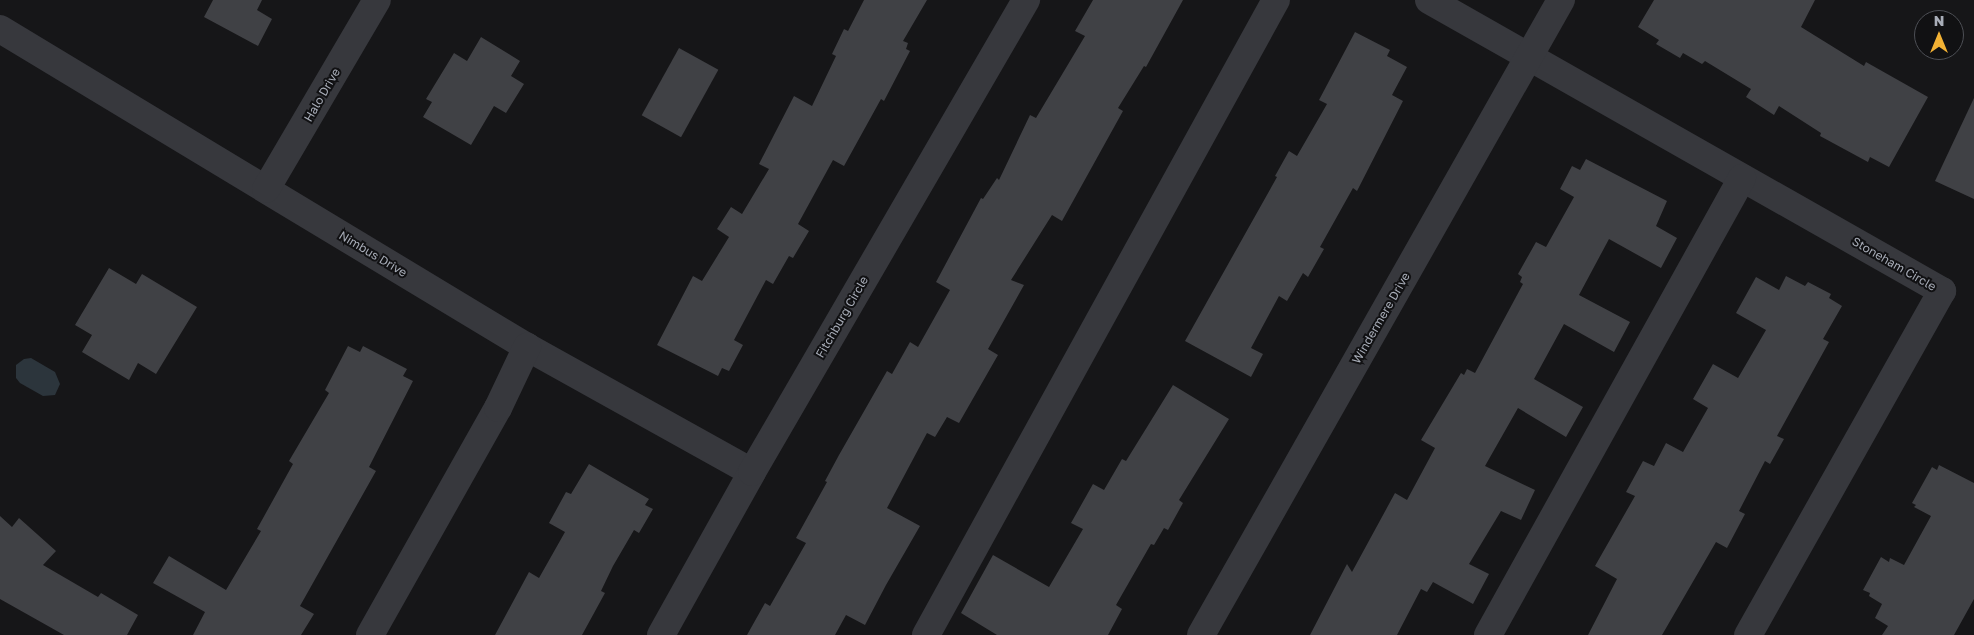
<!DOCTYPE html>
<style>
body{margin:0}
#map{position:relative;width:1974px;height:635px;overflow:hidden;background:#161618;font-family:"Golos Text",sans-serif}
div>[style]{position:absolute}
.water>*{inset:0;background:#2c353c}
.building>*{inset:0;background:#404145;transform-origin:0 0}
.minor>*{height:28px;margin:-14px;padding:0 14px;transform-origin:14px;border-radius:14px;background:#37383d}
span{translate:-50% -50%;white-space:nowrap;text-align:center;line-height:1.15;-webkit-text-stroke:4px #111113;paint-order:stroke}
.street-label{font-size:12px;color:#a8adb8}
.north{position:absolute;left:1914px;top:10px;width:50px;height:50px;box-sizing:border-box;background:#111113;border:1px solid #4d4f55;border-radius:50%;rotate:0deg;font-size:14px;font-weight:700;line-height:20px;text-align:center;color:#a8adb8}
.north::after{content:'';display:block;margin:auto;width:18px;height:22px;background:#f2b134;clip-path:polygon(50% 0,100% 100%,50% 72%,0 100%)}
</style>
<div id="map">
<div class="water">
<div style="clip-path:polygon(31px 358px,55px 372px,60px 384px,55px 395px,43px 396px,20px 383px,16px 378px,16px 365px,24px 359px)"></div>
</div>
<div class="building">
<div style="clip-path:polygon(213px 0,262px 0,257px 10px,272px 19px,258px 46px,204px 17px)"></div>
<div style="clip-path:polygon(864px 0,927px 0,903px 41px,908px 43px,906px 49px,910px 51px,884px 101px,881px 99px,844px 166px,833px 160px,798px 224px,809px 231px,793px 258px,789px 256px,773px 284px,766px 280px,734px 340px,743px 345px,729px 371px,722px 368px,718px 376px,657px 345px,693px 276px,702px 281px,729px 237px,717px 229px,731px 207px,742px 214px,769px 169px,759px 164px,794px 96px,812px 106px,836px 56px,832px 54px,844px 29px,848px 31px)"></div>
<div style="clip-path:polygon(1093px 0,1183px 0,1146px 67px,1144px 66px,1118px 108px,1123px 111px,1062px 221px,1052px 215px,1011px 280px,1024px 285px,988px 349px,998px 355px,959px 423px,947px 417px,935px 437px,927px 433px,887px 508px,920px 526px,886px 585px,865px 625px,846px 615px,835px 635px,747px 635px,765px 603px,770px 606px,806px 543px,796px 538px,827px 482px,825px 481px,839px 455px,887px 371px,892px 374px,910px 342px,918px 347px,950px 290px,936px 282px,981px 198px,983px 199px,997px 178px,999px 180px,1030px 115px,1036px 118px,1085px 36px,1075px 31px)"></div>
<div style="clip-path:polygon(1654px 0,1815px 0,1801px 27px,1864px 66px,1866px 62px,1928px 97px,1889px 167px,1870px 157px,1868px 162px,1820px 136px,1821px 133px,1779px 106px,1774px 115px,1746px 97px,1751px 89px,1705px 61px,1702px 64px,1683px 53px,1680px 58px,1656px 44px,1659px 40px,1638px 27px)"></div>
<div style="clip-path:polygon(1355px 32px,1390px 50px,1387px 56px,1407px 67px,1392px 95px,1403px 101px,1357px 191px,1353px 188px,1320px 247px,1324px 249px,1308px 277px,1303px 273px,1287px 301px,1279px 296px,1251px 348px,1263px 354px,1251px 377px,1185px 341px,1277px 177px,1275px 176px,1289px 151px,1297px 156px,1327px 104px,1319px 100px)"></div>
<div style="clip-path:polygon(481px 37px,520px 61px,511px 76px,524px 84px,506px 113px,494px 106px,471px 145px,423px 117px,432px 102px,426px 99px,454px 53px,467px 61px)"></div>
<div style="left:679px;top:48px;width:45px;height:77px;rotate:29deg"></div>
<div style="clip-path:polygon(1974px 98px,1974px 199px,1935px 181px)"></div>
<div style="clip-path:polygon(1586px 159px,1667px 201px,1656px 226px,1677px 238px,1661px 268px,1609px 239px,1579px 295px,1630px 322px,1614px 352px,1564px 324px,1534px 379px,1583px 407px,1566px 437px,1518px 408px,1485px 466px,1535px 490px,1521px 520px,1501px 511px,1469px 564px,1489px 574px,1473px 604px,1433px 582px,1427px 592px,1421px 589px,1397px 635px,1310px 635px,1347px 564px,1352px 572px,1395px 493px,1407px 500px,1435px 448px,1421px 440px,1461px 373px,1464px 375px,1467px 369px,1475px 373px,1523px 284px,1520px 282px,1522px 277px,1518px 274px,1536px 242px,1546px 247px,1574px 197px,1560px 189px,1572px 166px,1580px 170px)"></div>
<div style="clip-path:polygon(109px 268px,136px 284px,142px 274px,197px 307px,156px 374px,138px 363px,129px 380px,82px 352px,92px 335px,75px 325px)"></div>
<div style="clip-path:polygon(1786px 276px,1805px 286px,1808px 282px,1831px 294px,1829px 298px,1842px 306px,1823px 339px,1829px 342px,1777px 436px,1784px 439px,1770px 464px,1765px 461px,1739px 511px,1745px 514px,1727px 548px,1716px 542px,1662px 635px,1588px 635px,1617px 579px,1595px 566px,1635px 496px,1626px 492px,1643px 461px,1654px 466px,1666px 443px,1683px 452px,1708px 408px,1693px 399px,1713px 364px,1738px 378px,1766px 330px,1736px 313px,1756px 277px,1779px 290px)"></div>
<div style="clip-path:polygon(348px 346px,360px 352px,363px 346px,407px 369px,403px 376px,413px 381px,369px 467px,376px 471px,300px 606px,314px 614px,301px 635px,193px 635px,205px 612px,153px 583px,169px 556px,226px 590px,261px 531px,257px 529px,293px 464px,289px 461px,329px 393px,325px 390px)"></div>
<div style="clip-path:polygon(1173px 385px,1229px 419px,1179px 500px,1183px 503px,1168px 530px,1164px 528px,1154px 545px,1151px 544px,1116px 605px,1122px 609px,1108px 635px,997px 635px,961px 613px,993px 555px,1049px 587px,1083px 529px,1071px 523px,1093px 484px,1104px 490px,1122px 459px,1126px 461px)"></div>
<div style="clip-path:polygon(589px 464px,649px 499px,645px 505px,653px 509px,639px 533px,634px 530px,613px 566px,601px 591px,605px 593px,582px 635px,495px 635px,529px 572px,539px 578px,565px 532px,549px 523px,566px 492px,571px 494px)"></div>
<div style="clip-path:polygon(1939px 465px,1974px 483px,1974px 599px,1954px 635px,1882px 635px,1888px 626px,1875px 618px,1882px 604px,1869px 596px,1870px 593px,1863px 590px,1881px 557px,1889px 562px,1890px 558px,1904px 565px,1931px 516px,1914px 507px,1916px 505px,1912px 503px,1932px 467px,1937px 470px)"></div>
<div style="clip-path:polygon(0 516px,12px 527px,19px 518px,56px 551px,43px 565px,98px 597px,101px 593px,138px 615px,127px 635px,64px 635px,0 599px)"></div>
</div>
<div class="minor">
<div style="left:1429px;top:0;width:590px;rotate:29.56deg"></div>
<div style="left:1942px;top:291px;width:395px;rotate:119.4deg"></div>
<div style="left:0;top:29px;width:616px;rotate:31.11deg"></div>
<div style="left:527px;top:347px;width:257px;rotate:29.1deg"></div>
<div style="left:266px;top:189px;width:219px;rotate:-59.6deg"></div>
<div style="left:370px;top:635px;width:261px;rotate:-60.6deg"></div>
<div style="left:498px;top:408px;width:68px;rotate:-64.6deg"></div>
<div style="left:661px;top:635px;width:187px;rotate:-60.8deg"></div>
<div style="left:752px;top:472px;width:546px;rotate:-59.86deg"></div>
<div style="left:926px;top:635px;width:725px;rotate:-61.14deg"></div>
<div style="left:1201px;top:635px;width:730px;rotate:-60.45deg"></div>
<div style="left:1488px;top:635px;width:523px;rotate:-60.93deg"></div>
</div>
<div class="street-label">
<span style="left:322px;top:95px;rotate:-60deg">Halo Drive</span>
<span style="left:373px;top:254px;rotate:31deg">Nimbus Drive</span>
<span style="left:1894px;top:264px;rotate:30deg">Stoneham Circle</span>
<span style="left:842px;top:317px;rotate:-60deg">Fitchburg Circle</span>
<span style="left:1381px;top:318px;rotate:-60deg">Windermere Drive</span>
</div>
<div class="north">N</div>
</div>
